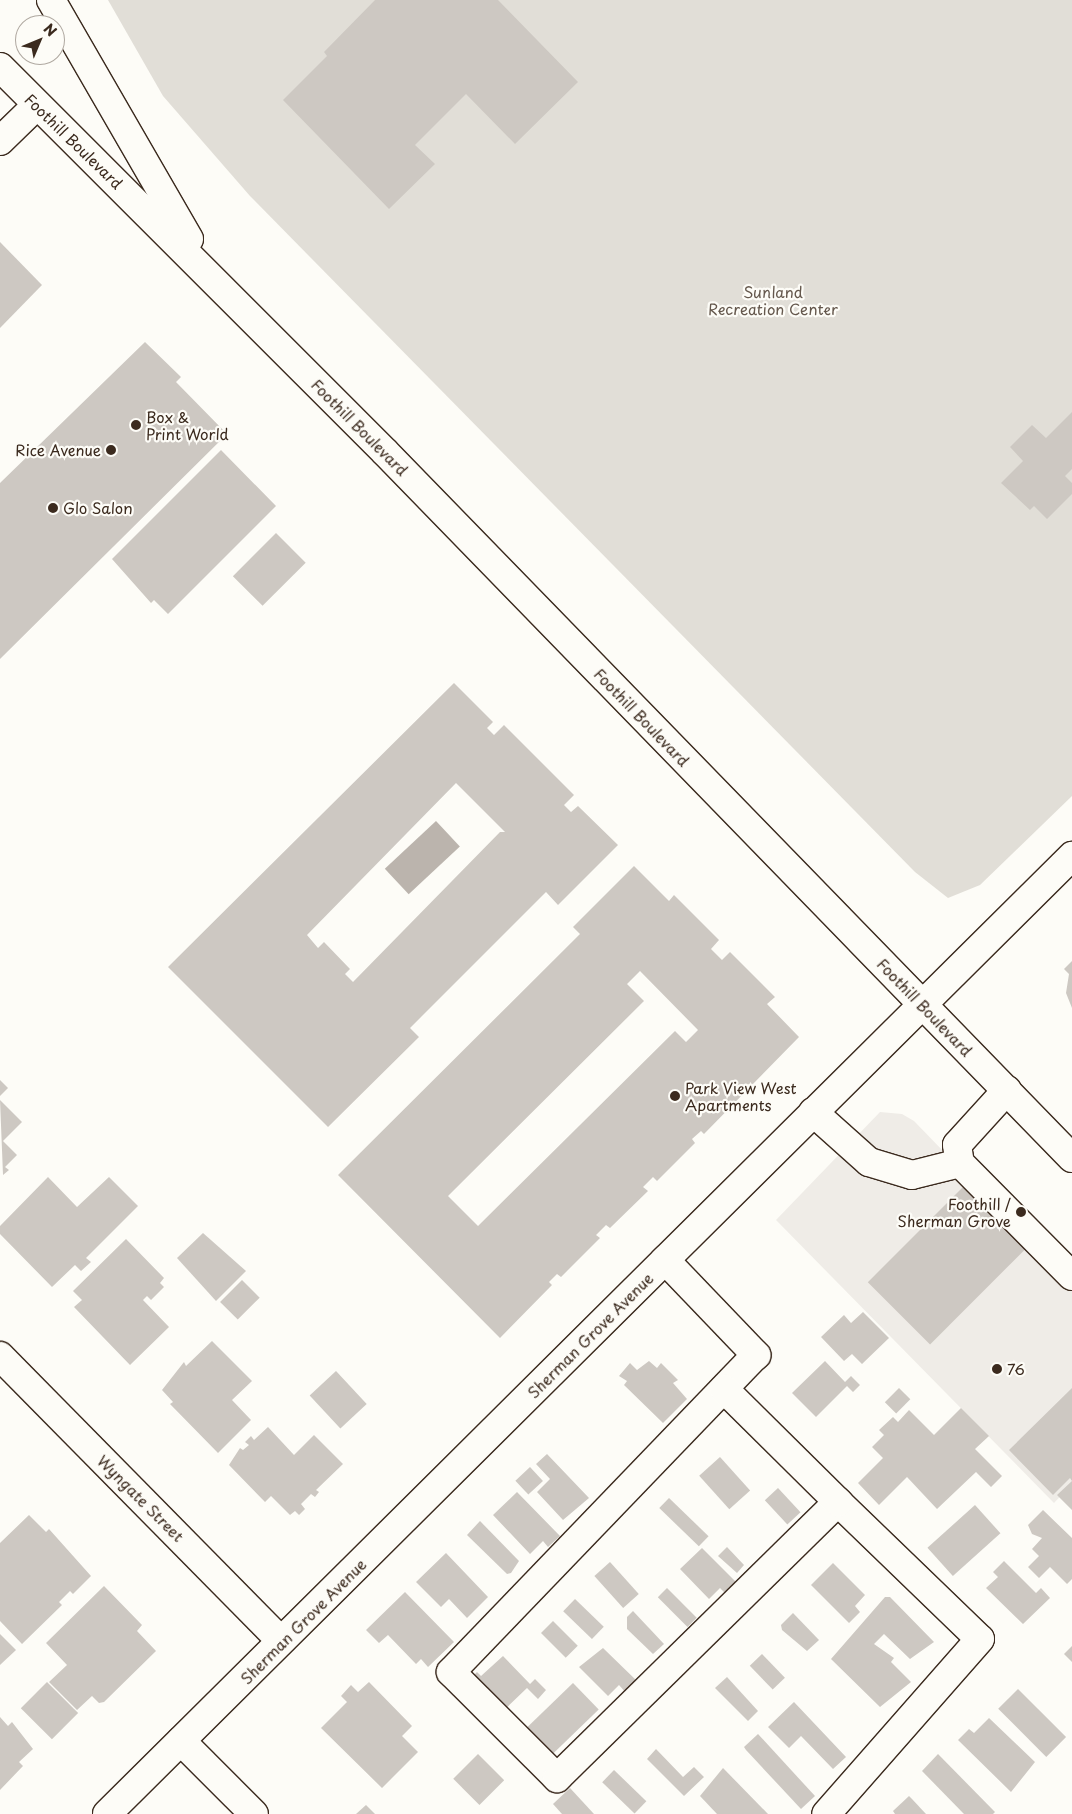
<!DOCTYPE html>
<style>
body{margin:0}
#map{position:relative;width:1072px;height:1814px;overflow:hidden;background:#fdfcf7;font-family:"Playpen Sans",sans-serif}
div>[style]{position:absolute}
.built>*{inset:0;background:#efece7}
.green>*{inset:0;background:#e1ded7}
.water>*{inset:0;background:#bbb4ad;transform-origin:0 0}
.building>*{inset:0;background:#cdc8c2;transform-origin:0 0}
.roads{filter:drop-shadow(1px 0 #3b2a1e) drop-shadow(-1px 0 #3b2a1e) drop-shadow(0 1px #3b2a1e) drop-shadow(0 -1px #3b2a1e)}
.minor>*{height:28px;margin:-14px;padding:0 14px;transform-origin:14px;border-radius:14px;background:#fdfcf7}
.major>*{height:28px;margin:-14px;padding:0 14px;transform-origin:14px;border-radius:14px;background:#fdfcf7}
.dots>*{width:14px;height:14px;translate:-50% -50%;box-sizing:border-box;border:2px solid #fdfcf7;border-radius:50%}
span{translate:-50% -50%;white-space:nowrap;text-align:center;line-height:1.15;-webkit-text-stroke:4.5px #fdfcf7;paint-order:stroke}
.street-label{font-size:15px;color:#3b2a1e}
.park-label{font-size:15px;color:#64574c}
.poi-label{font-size:15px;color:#3b2a1e}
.left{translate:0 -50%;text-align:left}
.right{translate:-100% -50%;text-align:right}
.north{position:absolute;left:15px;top:15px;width:50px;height:50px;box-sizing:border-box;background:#fdfcf7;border:1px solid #afa8a0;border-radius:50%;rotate:45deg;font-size:14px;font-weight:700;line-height:20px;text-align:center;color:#3b2a1e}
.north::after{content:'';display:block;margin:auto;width:18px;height:22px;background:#3b2a1e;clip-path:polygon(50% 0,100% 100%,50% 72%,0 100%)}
</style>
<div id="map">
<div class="built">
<div style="clip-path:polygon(880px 1112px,902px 1114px,914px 1121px,1072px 1284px,1072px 1484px,1054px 1503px,776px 1220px)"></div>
</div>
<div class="green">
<div style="clip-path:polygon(108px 0,1072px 0,1072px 796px,980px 885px,948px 898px,915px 872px,250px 196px,163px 96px)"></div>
</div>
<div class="water">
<div style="left:436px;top:821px;width:35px;height:70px;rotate:47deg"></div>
</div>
<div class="building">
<div style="clip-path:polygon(375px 0,498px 0,578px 82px,515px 144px,466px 94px,415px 145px,435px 164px,389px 209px,283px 100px,327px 56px,324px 52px)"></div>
<div style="clip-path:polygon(0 242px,42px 285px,0 328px)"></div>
<div style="clip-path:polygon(145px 342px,181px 377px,176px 382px,227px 434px,0 659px,0 483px)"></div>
<div style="clip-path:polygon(1072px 412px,1072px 469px,1065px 476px,1072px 483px,1072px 494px,1047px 519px,1034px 506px,1030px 510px,1001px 483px,1023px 461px,1010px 447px,1032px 425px,1046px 438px)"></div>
<div style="clip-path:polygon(221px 450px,276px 506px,168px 614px,154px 600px,151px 603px,112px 559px)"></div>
<div style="left:276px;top:533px;width:42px;height:61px;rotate:45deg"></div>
<div style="clip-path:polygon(evenodd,454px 683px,493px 722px,487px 728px,494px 735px,504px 725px,574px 795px,564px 805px,571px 812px,578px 806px,618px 845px,558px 905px,546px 892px,410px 1028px,419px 1037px,328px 1127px,168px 967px,454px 683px,456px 783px,505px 832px,500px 832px,353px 982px,345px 974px,350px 969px,324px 942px,318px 948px,307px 935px,456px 783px)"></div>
<div style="clip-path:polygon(evenodd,634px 866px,669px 901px,674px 895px,719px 940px,711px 949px,722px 960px,730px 952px,775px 997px,767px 1004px,799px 1037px,704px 1134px,701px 1131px,692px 1139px,695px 1143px,657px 1181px,653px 1177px,643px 1187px,648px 1191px,610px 1228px,606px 1225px,596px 1235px,600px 1238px,561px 1277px,557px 1274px,549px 1282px,552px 1285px,500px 1338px,338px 1175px,580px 934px,573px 927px,634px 866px,640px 971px,698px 1030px,686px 1042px,675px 1031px,478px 1226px,448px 1196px,644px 1001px,627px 984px,640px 971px)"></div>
<div style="clip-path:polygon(1072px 961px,1072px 1008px,1066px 993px,1069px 974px,1064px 969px)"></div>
<div style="clip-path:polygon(0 1080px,8px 1088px,0 1096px)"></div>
<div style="clip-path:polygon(0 1100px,22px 1122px,3px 1141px,17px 1155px,5px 1167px,9px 1170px,3px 1175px)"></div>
<div style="clip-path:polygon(48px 1177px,77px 1207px,109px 1177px,138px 1206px,86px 1258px,91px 1262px,81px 1271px,75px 1265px,52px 1287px,0 1234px,0 1226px)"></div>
<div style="left:964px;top:1186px;width:88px;height:136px;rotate:45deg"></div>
<div style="clip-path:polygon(203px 1233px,246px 1271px,216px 1301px,177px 1258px)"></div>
<div style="clip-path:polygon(126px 1239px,164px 1278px,160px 1283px,164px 1287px,151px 1300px,147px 1296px,143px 1300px,169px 1327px,130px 1365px,74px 1307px,82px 1300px,73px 1291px)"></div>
<div style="left:242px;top:1280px;width:25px;height:31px;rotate:45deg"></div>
<div style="clip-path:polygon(863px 1312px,889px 1338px,862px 1364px,852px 1354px,844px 1361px,821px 1337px,844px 1315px,851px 1323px)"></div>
<div style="clip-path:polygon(212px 1341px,252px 1381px,232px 1400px,251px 1420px,218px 1453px,170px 1404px,173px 1402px,162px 1390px,184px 1362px,186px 1366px)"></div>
<div style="clip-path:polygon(649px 1361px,657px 1368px,661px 1363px,678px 1380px,673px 1383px,687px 1399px,663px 1423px,624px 1385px,627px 1381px,619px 1376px,630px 1363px,637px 1370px)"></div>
<div style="clip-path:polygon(825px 1361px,845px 1382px,851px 1376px,860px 1385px,853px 1392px,847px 1386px,816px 1417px,792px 1393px)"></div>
<div style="left:336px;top:1371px;width:45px;height:36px;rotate:47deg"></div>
<div style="left:899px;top:1388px;width:16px;height:20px;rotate:45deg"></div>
<div style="clip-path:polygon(1072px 1388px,1072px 1510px,1057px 1495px,1072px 1481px,1070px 1478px,1053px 1495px,1009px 1450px)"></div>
<div style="clip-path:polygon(961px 1408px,989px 1436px,975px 1449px,1002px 1476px,991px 1487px,976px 1472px,937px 1509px,907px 1477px,879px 1505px,858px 1483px,883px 1458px,872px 1447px,884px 1435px,879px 1430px,893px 1417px,898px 1422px,909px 1410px,934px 1435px)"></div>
<div style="clip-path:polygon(268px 1427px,294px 1455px,314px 1435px,343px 1464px,316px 1490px,319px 1492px,315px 1497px,311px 1494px,301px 1504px,305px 1509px,299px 1515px,295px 1511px,290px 1515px,271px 1496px,265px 1502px,229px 1465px,240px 1448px,243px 1450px,249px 1445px,245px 1442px,251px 1436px,254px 1440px)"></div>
<div style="clip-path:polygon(547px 1454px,589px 1498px,563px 1520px,537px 1492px,550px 1479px,536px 1464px)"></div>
<div style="left:720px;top:1457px;width:45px;height:28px;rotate:48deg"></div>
<div style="left:530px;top:1467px;width:19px;height:20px;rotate:47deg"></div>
<div style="left:778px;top:1488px;width:33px;height:18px;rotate:47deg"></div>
<div style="clip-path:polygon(517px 1492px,560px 1536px,548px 1547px,543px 1541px,530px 1554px,493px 1515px)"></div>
<div style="left:669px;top:1498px;width:55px;height:14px;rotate:44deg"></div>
<div style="left:975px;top:1505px;width:38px;height:64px;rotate:48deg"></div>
<div style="clip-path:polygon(1043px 1510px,1072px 1538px,1072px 1579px,1067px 1584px,1050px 1567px,1039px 1578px,1028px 1567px,1039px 1556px,1032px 1549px,1042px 1538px,1032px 1534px,1028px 1525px)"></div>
<div style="clip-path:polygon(29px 1515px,46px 1532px,49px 1529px,91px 1576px,73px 1594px,70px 1591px,59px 1602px,62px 1605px,22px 1644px,0 1621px,0 1543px)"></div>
<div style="clip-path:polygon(480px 1521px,519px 1561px,511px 1573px,507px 1574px,467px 1535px)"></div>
<div style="clip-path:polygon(727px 1547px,744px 1565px,737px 1573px,718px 1556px)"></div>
<div style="clip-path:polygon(702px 1548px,736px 1582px,725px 1593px,720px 1588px,709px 1599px,680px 1569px)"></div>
<div style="clip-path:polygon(446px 1553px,488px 1597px,467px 1618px,449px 1599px,441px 1607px,416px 1582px)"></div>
<div style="clip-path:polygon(1004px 1561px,1036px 1593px,1041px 1588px,1050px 1598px,1023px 1624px,986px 1588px,998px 1577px,993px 1572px)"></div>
<div style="left:610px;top:1562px;width:43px;height:21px;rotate:48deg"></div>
<div style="clip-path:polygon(833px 1563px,865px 1595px,855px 1606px,860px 1612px,849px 1623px,811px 1585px)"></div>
<div style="clip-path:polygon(104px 1586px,142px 1625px,137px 1631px,156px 1651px,104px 1702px,99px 1703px,92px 1696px,77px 1710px,49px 1682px,67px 1665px,46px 1643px)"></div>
<div style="left:667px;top:1588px;width:42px;height:13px;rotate:45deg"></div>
<div style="clip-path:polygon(405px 1592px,454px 1642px,428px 1667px,421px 1659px,416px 1664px,388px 1635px,379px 1643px,366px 1630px)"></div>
<div style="clip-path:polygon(885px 1597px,890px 1597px,934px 1642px,910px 1659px,884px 1634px,874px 1644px,894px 1658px,891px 1662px,911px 1682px,880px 1707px,831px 1659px)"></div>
<div style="left:575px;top:1599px;width:40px;height:17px;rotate:44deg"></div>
<div style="clip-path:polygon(633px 1611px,664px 1644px,653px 1654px,627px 1629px,627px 1617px)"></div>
<div style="clip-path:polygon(793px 1613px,819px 1640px,807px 1651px,782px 1630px,781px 1625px)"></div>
<div style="left:553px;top:1621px;width:35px;height:17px;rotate:45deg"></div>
<div style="clip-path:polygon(0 1634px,16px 1650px,0 1665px)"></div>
<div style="clip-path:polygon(1072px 1646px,1072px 1662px,1064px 1654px)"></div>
<div style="clip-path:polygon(603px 1648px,638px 1682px,627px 1694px,619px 1685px,608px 1696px,579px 1667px)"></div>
<div style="left:762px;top:1654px;width:33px;height:17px;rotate:46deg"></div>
<div style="clip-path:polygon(503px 1656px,530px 1684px,535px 1679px,546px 1690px,538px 1699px,527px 1688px,498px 1716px,470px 1679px,477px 1672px,481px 1676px)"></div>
<div style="clip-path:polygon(727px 1677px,758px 1711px,748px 1721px,715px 1688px)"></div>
<div style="left:47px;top:1682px;width:44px;height:37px;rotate:45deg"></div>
<div style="clip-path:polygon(369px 1682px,412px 1726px,402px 1736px,418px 1752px,382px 1788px,321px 1728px,347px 1702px,341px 1696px,351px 1685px,358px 1692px)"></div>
<div style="left:573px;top:1683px;width:37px;height:73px;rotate:46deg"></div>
<div style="left:1018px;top:1689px;width:68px;height:28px;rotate:45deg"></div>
<div style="clip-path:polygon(794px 1702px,846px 1757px,833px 1769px,801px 1736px,789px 1748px,768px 1727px)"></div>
<div style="clip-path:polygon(0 1717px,8px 1726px,12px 1722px,33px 1749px,19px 1762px,23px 1766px,0 1790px)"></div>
<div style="clip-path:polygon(989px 1718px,1035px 1762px,1011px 1792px,958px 1740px,969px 1729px,974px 1733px)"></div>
<div style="clip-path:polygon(758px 1734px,815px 1796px,801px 1809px,746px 1750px,744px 1747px)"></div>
<div style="clip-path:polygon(656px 1749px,683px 1777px,694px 1767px,704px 1777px,684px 1796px,647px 1759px)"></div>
<div style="left:478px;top:1754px;width:37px;height:35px;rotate:45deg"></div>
<div style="clip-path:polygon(938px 1754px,995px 1812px,993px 1814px,964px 1814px,922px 1771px)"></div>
<div style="clip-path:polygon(723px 1768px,768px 1814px,717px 1814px,700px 1796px)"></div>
<div style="left:614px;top:1770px;width:45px;height:17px;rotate:44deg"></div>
<div style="clip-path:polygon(570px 1788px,594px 1814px,562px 1814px,553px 1804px)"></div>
<div style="clip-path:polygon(909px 1796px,912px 1799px,926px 1814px,895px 1814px,893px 1811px)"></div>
<div style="clip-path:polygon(366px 1805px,375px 1814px,356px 1814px)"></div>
</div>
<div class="roads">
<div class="minor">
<div style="left:0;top:141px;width:52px;rotate:-44.2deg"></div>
<div style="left:1007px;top:1090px;width:74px;rotate:132.3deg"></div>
<div style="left:957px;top:1145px;width:18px;rotate:81deg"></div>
<div style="left:960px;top:1163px;width:159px;rotate:45.3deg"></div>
<div style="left:813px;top:1112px;width:75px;rotate:41.8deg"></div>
<div style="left:869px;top:1162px;width:45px;rotate:16.8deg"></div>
<div style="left:912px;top:1175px;width:49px;rotate:-14deg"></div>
<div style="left:665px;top:1260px;width:132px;rotate:46.2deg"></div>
<div style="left:756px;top:1355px;width:440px;rotate:133.9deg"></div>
<div style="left:451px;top:1672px;width:150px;rotate:45deg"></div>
<div style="left:557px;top:1778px;width:394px;rotate:-44.5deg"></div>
<div style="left:838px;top:1502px;width:197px;rotate:44deg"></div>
<div style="left:980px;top:1639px;width:233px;rotate:131.3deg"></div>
<div style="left:0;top:1356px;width:400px;rotate:45.4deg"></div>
<div style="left:724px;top:1389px;width:161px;rotate:44.7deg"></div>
<div style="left:181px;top:1741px;width:103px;rotate:45deg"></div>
<div style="left:107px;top:1814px;width:1360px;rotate:-44.79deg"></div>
</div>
<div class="major">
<div style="left:51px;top:0;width:276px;rotate:60deg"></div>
<div style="left:0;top:67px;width:544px;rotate:45deg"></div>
<div style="left:385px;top:452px;width:985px;rotate:45.78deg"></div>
</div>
</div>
<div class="dots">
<div style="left:136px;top:425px;background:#3b2a1e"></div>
<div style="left:111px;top:450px;background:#3b2a1e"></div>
<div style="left:53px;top:508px;background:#3b2a1e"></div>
<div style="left:675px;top:1096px;background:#3b2a1e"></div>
<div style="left:1021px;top:1212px;background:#3b2a1e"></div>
<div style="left:997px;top:1369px;background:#3b2a1e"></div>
</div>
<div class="street-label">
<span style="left:74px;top:141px;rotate:44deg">Foothill Boulevard</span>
<span style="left:360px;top:427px;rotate:45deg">Foothill Boulevard</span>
<span style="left:642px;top:717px;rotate:46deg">Foothill Boulevard</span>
<span style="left:925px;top:1007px;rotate:46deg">Foothill Boulevard</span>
<span style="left:590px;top:1335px;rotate:-45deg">Sherman Grove Avenue</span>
<span style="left:141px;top:1498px;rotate:45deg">Wyngate Street</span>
<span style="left:303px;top:1621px;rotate:-45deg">Sherman Grove Avenue</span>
</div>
<div class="park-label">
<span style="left:773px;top:300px">Sunland<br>Recreation Center</span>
</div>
<div class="poi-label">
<span class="left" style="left:146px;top:425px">Box &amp;<br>Print World</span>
<span class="right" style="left:101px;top:450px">Rice Avenue</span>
<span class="left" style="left:63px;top:508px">Glo Salon</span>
<span class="left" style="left:685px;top:1096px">Park View West<br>Apartments</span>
<span class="right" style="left:1011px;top:1212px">Foothill /<br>Sherman Grove</span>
<span class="left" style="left:1007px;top:1369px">76</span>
</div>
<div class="north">N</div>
</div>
